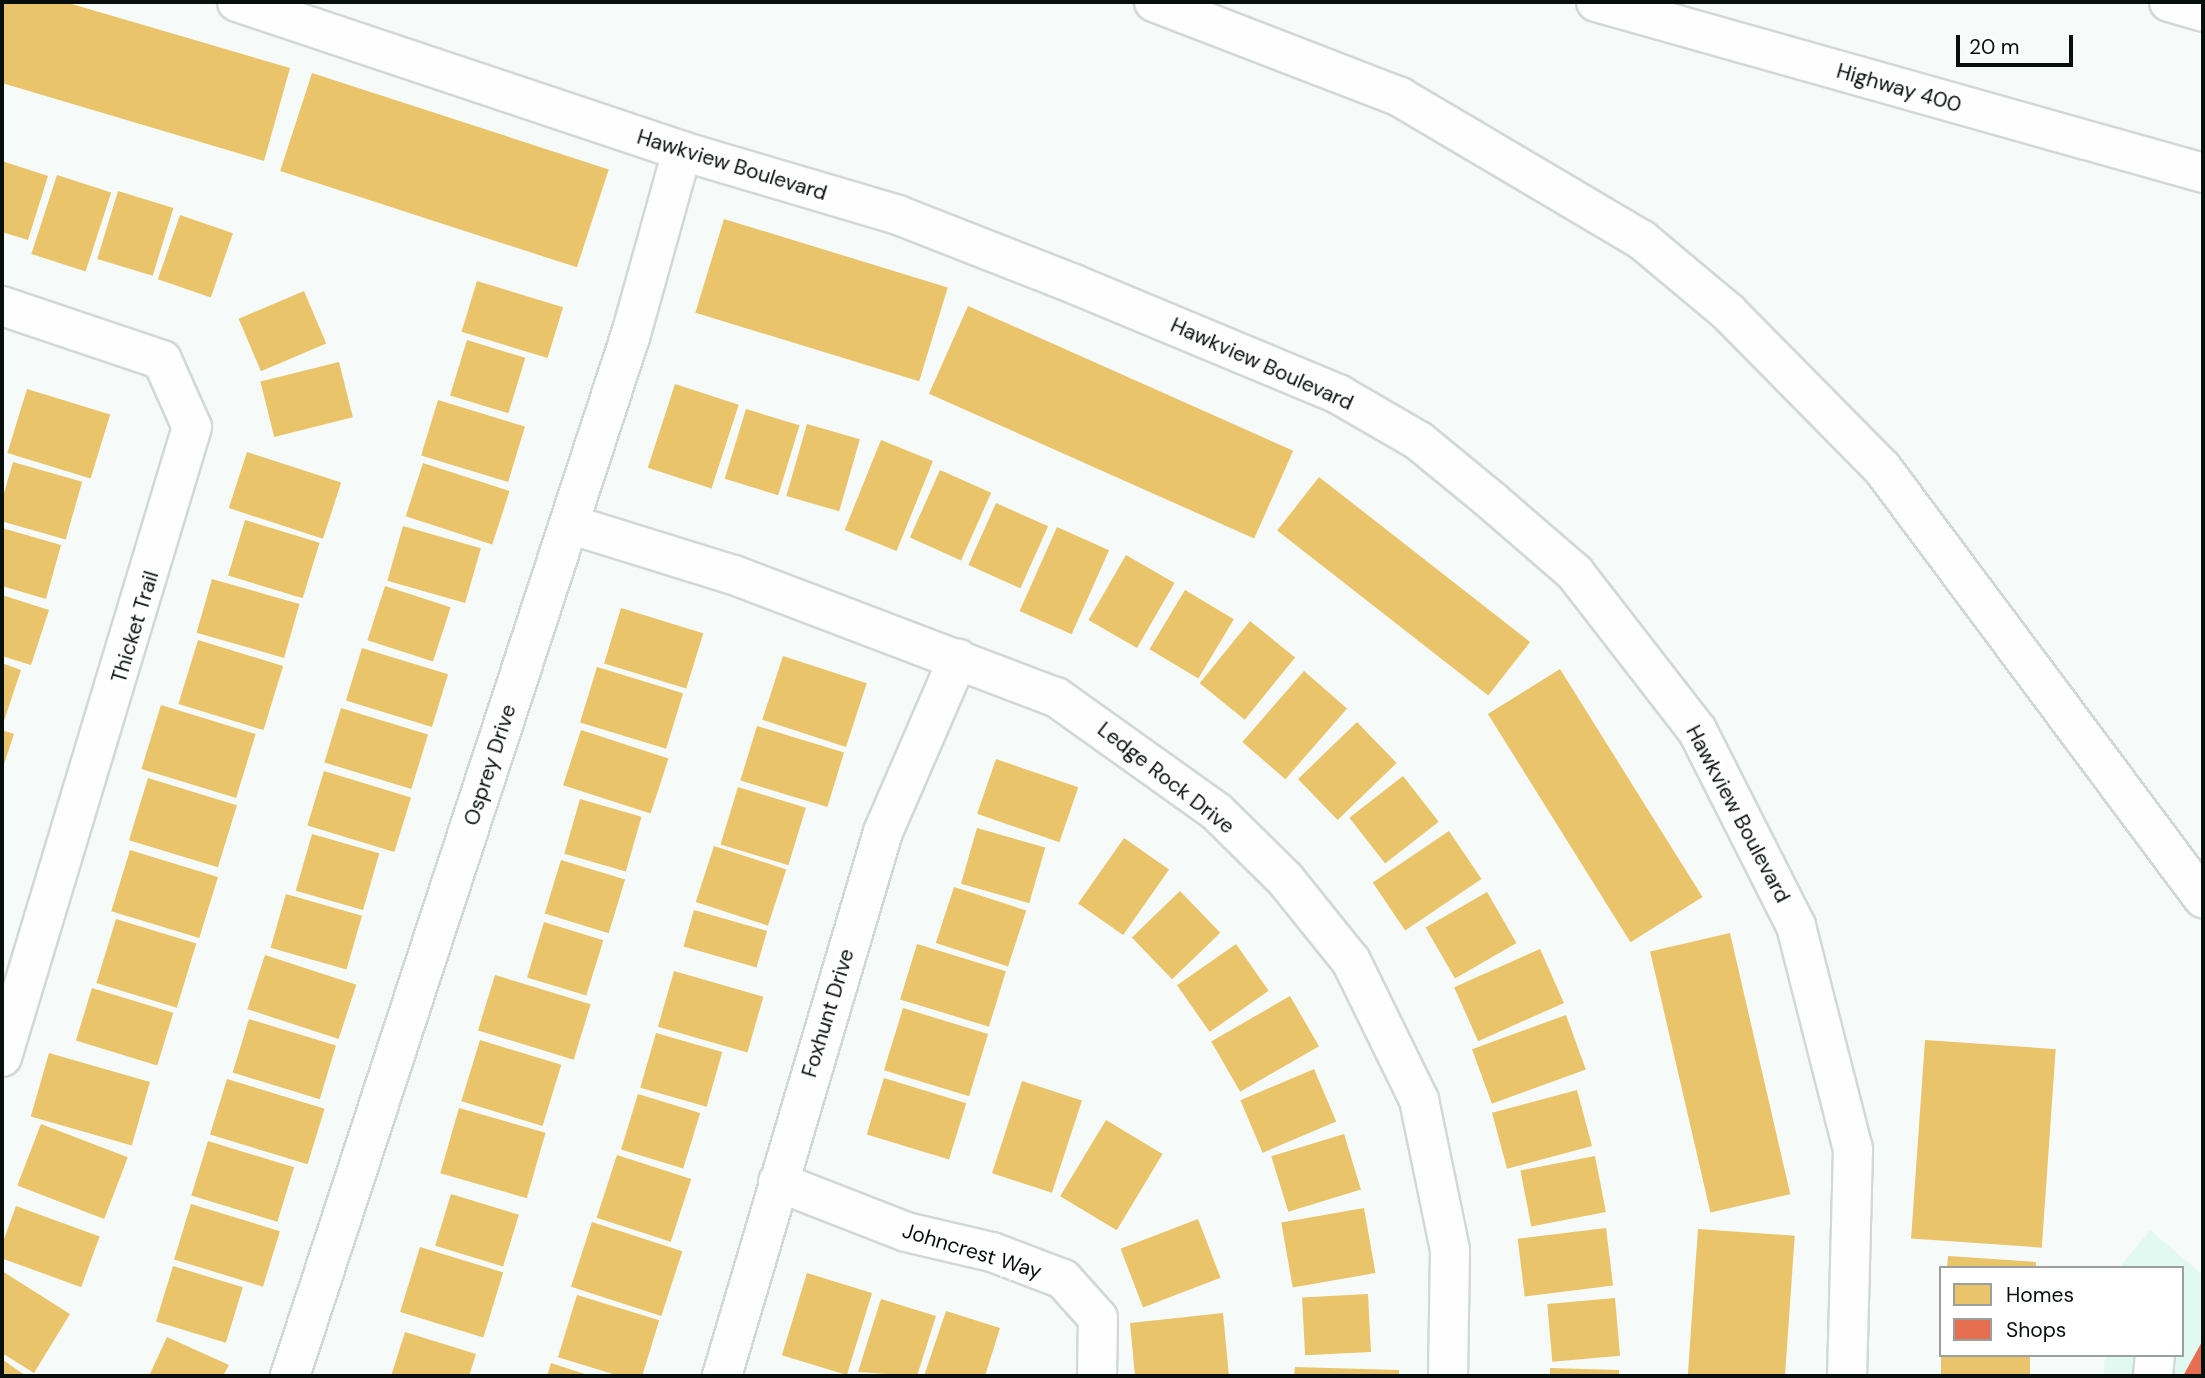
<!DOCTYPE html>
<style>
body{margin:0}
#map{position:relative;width:2205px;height:1378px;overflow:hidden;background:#f6fbfa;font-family:"DM Sans",sans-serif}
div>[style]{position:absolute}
.built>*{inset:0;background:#e2f9f2}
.homes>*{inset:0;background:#e9c46a;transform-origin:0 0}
.shops>*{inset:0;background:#e76f51}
.roads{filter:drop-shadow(2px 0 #d1d9d6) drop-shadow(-2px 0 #d1d9d6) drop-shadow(0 2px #d1d9d6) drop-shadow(0 -2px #d1d9d6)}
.minor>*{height:38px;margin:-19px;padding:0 19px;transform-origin:19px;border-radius:19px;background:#fefefe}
.highway>*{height:38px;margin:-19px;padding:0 19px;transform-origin:19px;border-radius:19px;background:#fefefe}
span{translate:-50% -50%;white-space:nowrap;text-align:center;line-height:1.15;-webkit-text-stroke:7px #fff;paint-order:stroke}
.street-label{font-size:21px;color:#060f0c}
.frame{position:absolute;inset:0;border:4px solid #060f0c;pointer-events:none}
.legend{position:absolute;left:1939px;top:1266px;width:245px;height:91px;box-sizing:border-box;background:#fff;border:2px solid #9b9f9e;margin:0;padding:9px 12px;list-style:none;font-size:21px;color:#060f0c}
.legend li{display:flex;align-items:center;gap:14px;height:35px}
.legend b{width:35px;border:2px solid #9b9f9e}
.scale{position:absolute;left:1956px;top:35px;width:117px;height:32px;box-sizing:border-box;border:4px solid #060f0c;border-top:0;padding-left:9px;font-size:21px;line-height:24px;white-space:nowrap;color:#060f0c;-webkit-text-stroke:5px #fff;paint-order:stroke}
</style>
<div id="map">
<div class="built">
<div style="clip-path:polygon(2150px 1230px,2203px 1275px,2203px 1376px,2104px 1376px,2105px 1355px,2182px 1355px,2182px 1268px,2119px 1268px)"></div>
</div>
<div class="homes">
<div style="clip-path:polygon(2px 2px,65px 2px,290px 68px,264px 161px,2px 83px)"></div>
<div style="left:312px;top:73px;width:312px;height:103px;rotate:18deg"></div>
<div style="clip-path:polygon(2px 161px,48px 176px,28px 240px,2px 232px)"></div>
<div style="left:57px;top:175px;width:57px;height:83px;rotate:18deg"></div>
<div style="left:118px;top:191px;width:58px;height:71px;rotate:17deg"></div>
<div style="left:180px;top:215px;width:56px;height:68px;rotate:19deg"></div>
<div style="left:724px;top:219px;width:234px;height:98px;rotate:17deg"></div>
<div style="left:477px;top:281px;width:90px;height:53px;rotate:17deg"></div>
<div style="left:304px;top:291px;width:57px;height:71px;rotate:67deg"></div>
<div style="left:968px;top:306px;width:356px;height:96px;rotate:24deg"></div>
<div style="left:467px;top:340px;width:61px;height:58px;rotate:17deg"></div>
<div style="left:339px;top:362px;width:57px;height:81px;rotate:76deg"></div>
<div style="left:675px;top:384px;width:67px;height:88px;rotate:18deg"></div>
<div style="left:27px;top:389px;width:87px;height:67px;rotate:17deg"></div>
<div style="left:438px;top:400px;width:91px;height:58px;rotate:17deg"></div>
<div style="left:746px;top:409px;width:56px;height:73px;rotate:17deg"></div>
<div style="left:807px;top:424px;width:55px;height:75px;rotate:16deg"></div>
<div style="left:881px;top:440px;width:56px;height:97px;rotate:22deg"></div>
<div style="left:247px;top:452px;width:99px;height:59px;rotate:18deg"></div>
<div style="left:13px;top:462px;width:72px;height:60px;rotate:16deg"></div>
<div style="left:423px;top:463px;width:91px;height:56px;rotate:18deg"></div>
<div style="left:940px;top:470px;width:56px;height:74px;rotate:24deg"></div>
<div style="left:1319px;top:477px;width:268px;height:68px;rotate:38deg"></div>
<div style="left:996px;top:503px;width:57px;height:68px;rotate:24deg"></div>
<div style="left:245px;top:520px;width:78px;height:58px;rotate:17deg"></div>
<div style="left:403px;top:526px;width:81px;height:57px;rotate:16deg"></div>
<div style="left:1057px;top:527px;width:57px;height:92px;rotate:24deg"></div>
<div style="clip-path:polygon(2px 528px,61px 545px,46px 599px,2px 586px)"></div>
<div style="left:1126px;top:555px;width:56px;height:75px;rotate:30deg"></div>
<div style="left:212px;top:579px;width:91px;height:56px;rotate:16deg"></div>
<div style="left:385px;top:586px;width:69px;height:57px;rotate:18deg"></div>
<div style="left:1185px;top:590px;width:57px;height:69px;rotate:31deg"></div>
<div style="clip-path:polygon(2px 595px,49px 610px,31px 665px,2px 656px)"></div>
<div style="left:621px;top:608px;width:86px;height:58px;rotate:17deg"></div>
<div style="left:1250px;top:621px;width:58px;height:80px;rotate:39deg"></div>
<div style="left:198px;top:640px;width:89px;height:67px;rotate:17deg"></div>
<div style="left:362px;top:648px;width:90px;height:55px;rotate:17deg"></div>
<div style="left:783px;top:656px;width:88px;height:67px;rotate:18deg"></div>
<div style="clip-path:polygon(2px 663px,21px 670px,2px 727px)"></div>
<div style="left:597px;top:667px;width:90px;height:58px;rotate:17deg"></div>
<div style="left:1560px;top:669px;width:269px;height:85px;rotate:58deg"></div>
<div style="left:1304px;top:671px;width:57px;height:94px;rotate:41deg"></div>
<div style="left:161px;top:705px;width:99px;height:67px;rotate:17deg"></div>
<div style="left:341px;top:708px;width:91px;height:57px;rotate:17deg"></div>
<div style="left:1357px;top:722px;width:57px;height:82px;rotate:46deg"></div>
<div style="left:757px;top:726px;width:91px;height:57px;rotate:17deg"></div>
<div style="clip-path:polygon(2px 730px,14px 734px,2px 770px)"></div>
<div style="left:581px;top:730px;width:92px;height:58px;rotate:18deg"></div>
<div style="left:996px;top:759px;width:87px;height:58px;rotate:19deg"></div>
<div style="left:324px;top:771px;width:91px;height:57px;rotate:17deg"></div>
<div style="left:1403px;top:776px;width:58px;height:68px;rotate:52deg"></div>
<div style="left:148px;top:778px;width:93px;height:65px;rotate:17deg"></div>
<div style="left:738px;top:787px;width:71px;height:60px;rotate:17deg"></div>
<div style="left:580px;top:799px;width:64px;height:57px;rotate:16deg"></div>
<div style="left:977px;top:828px;width:71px;height:58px;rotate:16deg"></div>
<div style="left:1449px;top:831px;width:58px;height:92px;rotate:56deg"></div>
<div style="left:312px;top:834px;width:70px;height:59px;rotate:16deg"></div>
<div style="left:1124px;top:838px;width:55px;height:80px;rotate:35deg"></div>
<div style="left:714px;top:846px;width:76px;height:59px;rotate:18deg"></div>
<div style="left:130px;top:850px;width:92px;height:64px;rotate:17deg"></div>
<div style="left:561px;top:860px;width:67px;height:56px;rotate:17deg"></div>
<div style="left:954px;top:887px;width:76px;height:59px;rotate:18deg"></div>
<div style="left:1180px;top:891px;width:58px;height:67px;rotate:46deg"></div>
<div style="left:1487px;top:892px;width:59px;height:71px;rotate:60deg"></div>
<div style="left:286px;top:894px;width:79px;height:56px;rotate:16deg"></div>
<div style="left:694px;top:910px;width:76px;height:38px;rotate:16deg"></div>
<div style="left:116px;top:919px;width:84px;height:67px;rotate:17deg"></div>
<div style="left:544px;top:922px;width:62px;height:58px;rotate:17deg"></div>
<div style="left:1730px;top:933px;width:268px;height:82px;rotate:77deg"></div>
<div style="left:917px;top:944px;width:93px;height:58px;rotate:17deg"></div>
<div style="left:1236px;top:944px;width:57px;height:72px;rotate:55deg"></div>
<div style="left:1540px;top:949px;width:59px;height:94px;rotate:66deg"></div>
<div style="left:265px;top:955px;width:96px;height:57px;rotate:18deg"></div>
<div style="left:674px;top:971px;width:93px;height:58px;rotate:16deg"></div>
<div style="left:495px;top:975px;width:100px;height:58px;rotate:17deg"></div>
<div style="left:92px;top:988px;width:85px;height:55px;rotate:17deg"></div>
<div style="left:1290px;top:996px;width:58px;height:91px;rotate:60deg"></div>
<div style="left:903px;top:1008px;width:89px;height:65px;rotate:17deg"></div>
<div style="left:1566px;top:1015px;width:58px;height:100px;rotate:70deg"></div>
<div style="left:249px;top:1019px;width:91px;height:56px;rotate:17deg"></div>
<div style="left:656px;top:1033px;width:69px;height:57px;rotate:16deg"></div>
<div style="left:480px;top:1040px;width:85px;height:64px;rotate:17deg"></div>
<div style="left:1925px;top:1040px;width:131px;height:199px;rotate:4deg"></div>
<div style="left:49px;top:1053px;width:105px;height:66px;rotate:16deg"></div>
<div style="left:1314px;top:1069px;width:57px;height:80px;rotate:67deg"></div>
<div style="left:884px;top:1078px;width:86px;height:59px;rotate:17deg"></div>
<div style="left:227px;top:1079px;width:102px;height:58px;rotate:17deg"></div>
<div style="left:1022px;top:1081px;width:63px;height:97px;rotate:18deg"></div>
<div style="left:1577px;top:1090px;width:58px;height:88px;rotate:75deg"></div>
<div style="left:638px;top:1094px;width:65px;height:58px;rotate:17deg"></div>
<div style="left:459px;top:1108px;width:90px;height:68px;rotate:16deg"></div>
<div style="left:1106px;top:1120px;width:66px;height:89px;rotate:31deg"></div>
<div style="left:41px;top:1124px;width:93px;height:66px;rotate:21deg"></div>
<div style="left:1344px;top:1134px;width:58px;height:76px;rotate:73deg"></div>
<div style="left:208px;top:1141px;width:90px;height:57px;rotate:17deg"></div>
<div style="left:617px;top:1155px;width:78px;height:66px;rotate:18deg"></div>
<div style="left:1595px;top:1156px;width:57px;height:76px;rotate:79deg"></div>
<div style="left:451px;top:1194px;width:71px;height:54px;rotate:17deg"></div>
<div style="left:191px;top:1204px;width:93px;height:58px;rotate:17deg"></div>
<div style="left:16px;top:1206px;width:89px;height:54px;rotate:20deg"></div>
<div style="left:1364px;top:1208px;width:66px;height:84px;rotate:80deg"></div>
<div style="left:1198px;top:1219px;width:63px;height:83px;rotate:69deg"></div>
<div style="left:592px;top:1222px;width:95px;height:68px;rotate:18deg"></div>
<div style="left:1606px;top:1228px;width:58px;height:89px;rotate:83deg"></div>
<div style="left:1698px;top:1229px;width:97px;height:147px;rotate:4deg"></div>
<div style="left:420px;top:1247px;width:87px;height:68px;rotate:17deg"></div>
<div style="clip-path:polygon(1948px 1256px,2036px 1262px,2036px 1268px,1947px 1268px)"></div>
<div style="left:173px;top:1266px;width:73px;height:58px;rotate:17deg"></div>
<div style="clip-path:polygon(2px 1271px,70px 1314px,34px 1373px,2px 1353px)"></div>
<div style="left:807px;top:1273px;width:68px;height:86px;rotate:17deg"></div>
<div style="left:1368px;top:1294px;width:58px;height:66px;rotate:87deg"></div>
<div style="left:577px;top:1295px;width:86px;height:65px;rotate:17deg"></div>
<div style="left:1615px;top:1298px;width:58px;height:68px;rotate:85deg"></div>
<div style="clip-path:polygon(881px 1299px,936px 1316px,917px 1376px,858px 1372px)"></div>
<div style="clip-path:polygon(946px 1311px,1000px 1328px,985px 1376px,924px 1376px)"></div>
<div style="clip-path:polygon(1223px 1313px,1229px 1376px,1135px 1376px,1130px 1323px)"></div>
<div style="clip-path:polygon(405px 1332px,476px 1354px,469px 1376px,391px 1376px)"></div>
<div style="clip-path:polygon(167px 1337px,229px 1365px,223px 1376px,149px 1376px)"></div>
<div style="left:1941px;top:1355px;width:89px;height:21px"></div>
<div style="clip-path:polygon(2px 1359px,23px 1374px,21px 1376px,2px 1376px)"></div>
<div style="clip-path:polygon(551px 1363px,591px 1376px,547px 1376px)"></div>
<div style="clip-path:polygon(1295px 1367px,1399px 1370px,1399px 1376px,1294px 1376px)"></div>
<div style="clip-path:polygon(1550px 1368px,1619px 1370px,1619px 1376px,1550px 1376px)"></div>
</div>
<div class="shops">
<div style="clip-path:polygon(2203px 1340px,2203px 1376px,2183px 1376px)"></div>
</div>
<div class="roads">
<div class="minor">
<div style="left:237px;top:2px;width:469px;rotate:18.5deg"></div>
<div style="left:682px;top:151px;width:225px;rotate:16.5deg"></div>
<div style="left:898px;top:215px;width:189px;rotate:21.4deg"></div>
<div style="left:1074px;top:284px;width:286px;rotate:22.6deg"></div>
<div style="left:1338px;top:394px;width:94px;rotate:30.1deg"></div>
<div style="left:1419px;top:441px;width:94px;rotate:39.4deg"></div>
<div style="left:1492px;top:501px;width:110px;rotate:40.9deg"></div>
<div style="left:1575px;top:573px;width:199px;rotate:52.2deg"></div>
<div style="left:1697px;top:730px;width:220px;rotate:63.2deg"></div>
<div style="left:1796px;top:926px;width:230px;rotate:75.7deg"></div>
<div style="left:1853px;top:1149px;width:227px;rotate:91.5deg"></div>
<div style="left:2px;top:306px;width:169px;rotate:18.6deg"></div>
<div style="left:162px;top:360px;width:73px;rotate:65.9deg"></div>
<div style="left:192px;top:427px;width:658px;rotate:106.78deg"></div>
<div style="left:569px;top:524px;width:173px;rotate:17.2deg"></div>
<div style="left:734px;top:575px;width:344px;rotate:20.8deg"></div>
<div style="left:1056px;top:697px;width:196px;rotate:35.5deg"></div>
<div style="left:1216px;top:811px;width:97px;rotate:44.6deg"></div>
<div style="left:1285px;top:879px;width:105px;rotate:51.2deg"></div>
<div style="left:1351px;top:961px;width:155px;rotate:63.9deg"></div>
<div style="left:1419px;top:1100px;width:153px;rotate:78.3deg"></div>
<div style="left:1450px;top:1250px;width:126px;rotate:90.9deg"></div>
<div style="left:778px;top:1182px;width:137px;rotate:21.3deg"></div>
<div style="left:906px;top:1232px;width:88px;rotate:13.1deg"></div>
<div style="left:992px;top:1252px;width:76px;rotate:20.8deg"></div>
<div style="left:1063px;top:1279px;width:52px;rotate:48.1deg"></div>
<div style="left:1098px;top:1318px;width:58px;rotate:91deg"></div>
<div style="left:290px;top:1376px;width:1096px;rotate:-71.88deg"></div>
<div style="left:631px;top:334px;width:190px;rotate:-74.4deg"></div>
<div style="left:722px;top:1376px;width:567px;rotate:-73.51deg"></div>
<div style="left:883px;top:832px;width:189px;rotate:-66.6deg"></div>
<div style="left:2153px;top:1376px;width:21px;rotate:-85deg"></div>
</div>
<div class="highway">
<div style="left:1154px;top:2px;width:264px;rotate:21.1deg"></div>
<div style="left:1400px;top:97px;width:281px;rotate:30.6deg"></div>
<div style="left:1642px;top:240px;width:112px;rotate:39.9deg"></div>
<div style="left:1728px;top:312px;width:219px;rotate:45.4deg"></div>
<div style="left:1882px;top:468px;width:537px;rotate:53.26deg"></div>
<div style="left:1596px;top:2px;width:631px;rotate:15.73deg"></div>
<div style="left:2169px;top:2px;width:35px;rotate:16deg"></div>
</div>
</div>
<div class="street-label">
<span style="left:1899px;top:88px;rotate:16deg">Highway 400</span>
<span style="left:732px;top:165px;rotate:17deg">Hawkview Boulevard</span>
<span style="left:1262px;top:364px;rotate:24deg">Hawkview Boulevard</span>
<span style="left:135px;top:627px;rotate:-73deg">Thicket Trail</span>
<span style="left:490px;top:765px;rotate:-72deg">Osprey Drive</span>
<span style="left:1166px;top:778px;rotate:38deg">Ledge Rock Drive</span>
<span style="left:1738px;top:814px;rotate:62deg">Hawkview Boulevard</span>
<span style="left:828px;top:1013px;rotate:-73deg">Foxhunt Drive</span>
<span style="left:972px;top:1251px;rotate:17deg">Johncrest Way</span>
</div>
<div class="frame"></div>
<ul class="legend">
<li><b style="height:19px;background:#e9c46a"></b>Homes</li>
<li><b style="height:19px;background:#e76f51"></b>Shops</li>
</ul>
<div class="scale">20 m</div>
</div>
